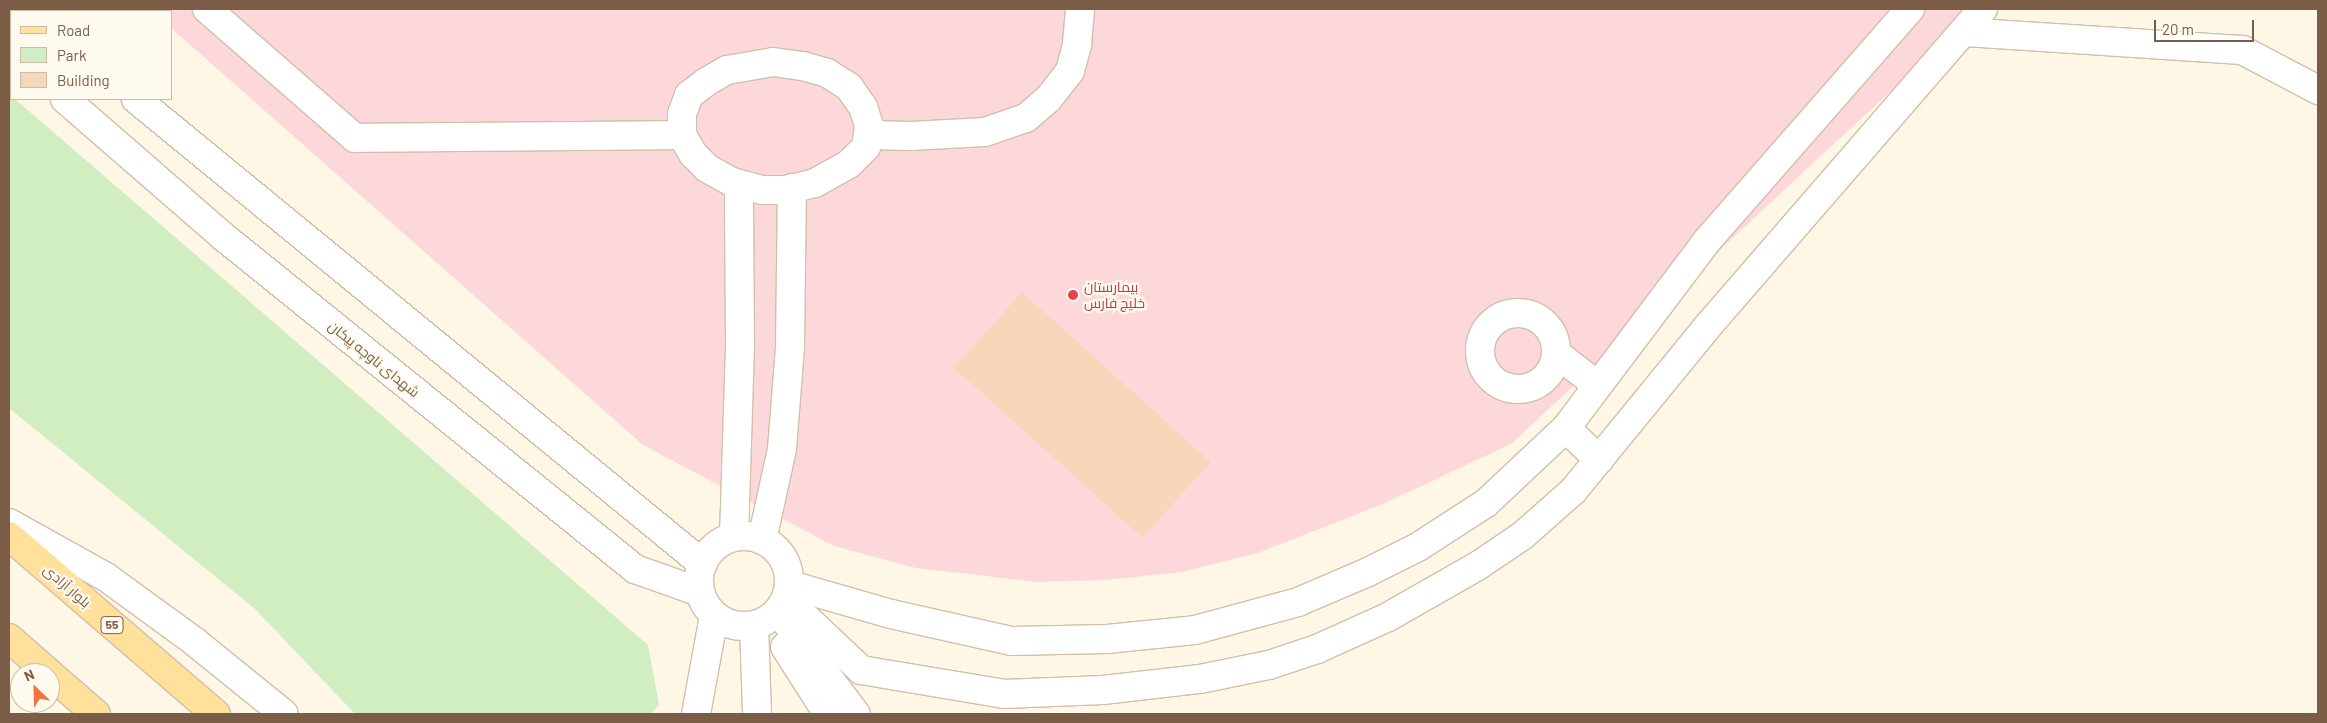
<!DOCTYPE html>
<meta charset="utf-8">
<style>
body{margin:0}
#map{position:relative;width:2327px;height:723px;overflow:hidden;background:#fff7e6;font-family:Barlow,Cairo,sans-serif}
div>[style]{position:absolute}
.medical>*{inset:0;background:#fdd8da}
.green>*{inset:0;background:#d1eec2}
.building>*{inset:0;background:#f7d7ba;transform-origin:0 0}
.roads{filter:drop-shadow(1px 0 #d2bfaa) drop-shadow(-1px 0 #d2bfaa) drop-shadow(0 1px #d2bfaa) drop-shadow(0 -1px #d2bfaa)}
.minor>*{height:28px;margin:-14px;padding:0 14px;transform-origin:14px;border-radius:14px;background:#fff}
.minor>.ring{margin:-14px;padding:0;box-sizing:content-box;background:none;border:28px solid #fff;border-radius:50%}
.major>*{height:28px;margin:-14px;padding:0 14px;transform-origin:14px;border-radius:14px;background:#ffe19c}
.dots>*{width:14px;height:14px;translate:-50% -50%;box-sizing:border-box;border:2px solid #fffaee;border-radius:50%}
span{translate:-50% -50%;white-space:nowrap;text-align:center;line-height:1.15;-webkit-text-stroke:4.5px #fffaee;paint-order:stroke}
.shield-label span{padding:1px 4px;background:#fffaee;border:1px solid;border-radius:4px;-webkit-text-stroke-width:0}
.shield-label{font-size:12px;color:#7b5d47;font-weight:700}
.health-label{font-size:14px;color:#be3a42}
.left{translate:0 -50%;text-align:left}
.street-label{font-size:14px;color:#7b5d47}
.frame{position:absolute;inset:0;border:10px solid #7b5d47;pointer-events:none}
.legend{position:absolute;left:10px;top:10px;width:162px;height:90px;box-sizing:border-box;background:#fffaee;border:1px solid #cabbab;margin:0;padding:6px 9px;list-style:none;font-size:15px;color:#7b5d47}
.legend li{display:flex;align-items:center;gap:10px;height:25px}
.legend b{width:25px;border:1px solid #cabbab}
.north{position:absolute;left:10px;top:663px;width:50px;height:50px;box-sizing:border-box;background:#fffaee;border:1px solid #cabbab;border-radius:50%;rotate:336deg;font-size:14px;font-weight:700;line-height:20px;text-align:center;color:#7b5d47}
.north::after{content:'';display:block;margin:auto;width:18px;height:22px;background:#f5733e;clip-path:polygon(50% 0,100% 100%,50% 72%,0 100%)}
.scale{position:absolute;left:2154px;top:20px;width:100px;height:22px;box-sizing:border-box;border:2px solid #7b5d47;border-top:0;padding-left:6px;font-size:15px;line-height:18px;white-space:nowrap;color:#7b5d47;-webkit-text-stroke:4px #fffaee;paint-order:stroke}
</style>
<div id="map">
<div class="medical">
<div style="clip-path:polygon(150px 9px,1979px 9px,1511px 444px,1383px 504px,1258px 553px,1182px 572px,1105px 580px,1037px 582px,916px 568px,834px 546px,643px 445px,171px 28px,171px 11px,152px 11px)"></div>
</div>
<div class="green">
<div style="clip-path:polygon(9px 93px,11px 99px,15px 99px,648px 645px,659px 705px,651px 714px,355px 714px,255px 609px,9px 408px)"></div>
</div>
<div class="building">
<div style="left:1022px;top:292px;width:254px;height:102px;rotate:42deg"></div>
</div>
<div class="roads">
<div class="minor">
<div style="left:26px;top:9px;width:4px;rotate:34deg"></div>
<div style="left:207px;top:9px;width:196px;rotate:41.1deg"></div>
<div style="left:355px;top:138px;width:327px;rotate:-0.5deg"></div>
<div style="left:1964px;top:32px;width:279px;rotate:3.7deg"></div>
<div style="left:2242px;top:50px;width:86px;rotate:27.8deg"></div>
<div style="left:9px;top:49px;width:4px;rotate:56deg"></div>
<div style="left:773px;top:62px;width:30px;rotate:8deg"></div>
<div style="left:803px;top:66px;width:25px;rotate:16deg"></div>
<div style="left:827px;top:73px;width:26px;rotate:32deg"></div>
<div style="left:849px;top:87px;width:24px;rotate:55deg"></div>
<div style="left:863px;top:107px;width:20px;rotate:72deg"></div>
<div style="left:869px;top:126px;width:21px;rotate:98deg"></div>
<div style="left:866px;top:147px;width:24px;rotate:135deg"></div>
<div style="left:849px;top:164px;width:39px;rotate:151deg"></div>
<div style="left:815px;top:183px;width:29px;rotate:166deg"></div>
<div style="left:787px;top:190px;width:25px;rotate:180deg"></div>
<div style="left:762px;top:190px;width:31px;rotate:-165deg"></div>
<div style="left:732px;top:182px;width:29px;rotate:-151deg"></div>
<div style="left:707px;top:168px;width:20px;rotate:-135deg"></div>
<div style="left:693px;top:154px;width:22px;rotate:-120deg"></div>
<div style="left:682px;top:135px;width:21px;rotate:-90deg"></div>
<div style="left:682px;top:114px;width:20px;rotate:-70deg"></div>
<div style="left:689px;top:95px;width:21px;rotate:-37deg"></div>
<div style="left:706px;top:82px;width:24px;rotate:-30deg"></div>
<div style="left:727px;top:70px;width:47px;rotate:-9.9deg"></div>
<div style="left:65px;top:99px;width:212px;rotate:41deg"></div>
<div style="left:225px;top:238px;width:527px;rotate:38.91deg"></div>
<div style="left:635px;top:569px;width:69px;rotate:19.5deg"></div>
<div style="left:136px;top:99px;width:733px;rotate:39.36deg"></div>
<div style="left:868px;top:135px;width:43px;rotate:1.3deg"></div>
<div style="left:911px;top:136px;width:74px;rotate:-3.1deg"></div>
<div style="left:985px;top:132px;width:43px;rotate:-18.9deg"></div>
<div style="left:1026px;top:118px;width:30px;rotate:-41deg"></div>
<div style="left:1049px;top:98px;width:34px;rotate:-52deg"></div>
<div style="left:1070px;top:71px;width:28px;rotate:-75deg"></div>
<div style="left:1077px;top:44px;width:35px;rotate:-85deg"></div>
<div class="ring" style="left:1480px;top:313px;width:48px;height:48px"></div>
<div style="left:1557px;top:354px;width:51px;rotate:37.8deg"></div>
<div style="left:1566px;top:428px;width:46px;rotate:44.1deg"></div>
<div style="left:9px;top:523px;width:111px;rotate:29.1deg"></div>
<div style="left:106px;top:577px;width:110px;rotate:36.1deg"></div>
<div style="left:195px;top:642px;width:114px;rotate:39deg"></div>
<div class="ring" style="left:699px;top:536px;width:62px;height:62px"></div>
<div style="left:734px;top:537px;width:192px;rotate:-88.2deg"></div>
<div style="left:740px;top:345px;width:161px;rotate:-90.4deg"></div>
<div style="left:762px;top:540px;width:93px;rotate:-77.6deg"></div>
<div style="left:782px;top:449px;width:102px;rotate:-85.5deg"></div>
<div style="left:790px;top:347px;width:159px;rotate:-89.3deg"></div>
<div style="left:790px;top:585px;width:105px;rotate:16deg"></div>
<div style="left:891px;top:614px;width:124px;rotate:12.6deg"></div>
<div style="left:1012px;top:641px;width:95px;rotate:-1.2deg"></div>
<div style="left:1107px;top:639px;width:88px;rotate:-5.8deg"></div>
<div style="left:1195px;top:630px;width:107px;rotate:-15.2deg"></div>
<div style="left:1298px;top:602px;width:76px;rotate:-23.2deg"></div>
<div style="left:1368px;top:572px;width:56px;rotate:-26.6deg"></div>
<div style="left:1418px;top:547px;width:81px;rotate:-32.9deg"></div>
<div style="left:1486px;top:503px;width:110px;rotate:-43.2deg"></div>
<div style="left:1566px;top:428px;width:233px;rotate:-53deg"></div>
<div style="left:1706px;top:242px;width:310px;rotate:-48.8deg"></div>
<div style="left:786px;top:599px;width:103px;rotate:43.4deg"></div>
<div style="left:861px;top:670px;width:145px;rotate:9.5deg"></div>
<div style="left:1004px;top:694px;width:99px;rotate:-2.3deg"></div>
<div style="left:1103px;top:690px;width:98px;rotate:-6.5deg"></div>
<div style="left:1200px;top:679px;width:70px;rotate:-11.5deg"></div>
<div style="left:1269px;top:665px;width:51px;rotate:-18.4deg"></div>
<div style="left:1317px;top:649px;width:78px;rotate:-24.3deg"></div>
<div style="left:1388px;top:617px;width:105px;rotate:-29.7deg"></div>
<div style="left:1479px;top:565px;width:52px;rotate:-34deg"></div>
<div style="left:1522px;top:536px;width:68px;rotate:-41.4deg"></div>
<div style="left:1573px;top:491px;width:213px;rotate:-50.7deg"></div>
<div style="left:1708px;top:326px;width:420px;rotate:-49.1deg"></div>
<div style="left:778px;top:611px;width:129px;rotate:52.9deg"></div>
<div style="left:754px;top:626px;width:88px;rotate:88deg"></div>
<div style="left:785px;top:647px;width:80px;rotate:57.3deg"></div>
<div style="left:696px;top:714px;width:100px;rotate:-79.6deg"></div>
</div>
<div class="major">
<div style="left:9px;top:536px;width:273px;rotate:40.7deg"></div>
<div style="left:9px;top:638px;width:53px;rotate:41.2deg"></div>
<div style="left:50px;top:674px;width:61px;rotate:41deg"></div>
</div>
</div>
<div class="dots">
<div style="left:1073px;top:295px;background:#e0444e"></div>
</div>
<div class="shield-label">
<span style="left:112px;top:625px">55</span>
</div>
<div class="health-label">
<span class="left" style="left:1084px;top:295px">بیمارستان<br>خلیج فارس</span>
</div>
<div class="street-label">
<span style="left:374px;top:359px;rotate:39deg">شهدای ناوچه پیکان</span>
<span style="left:67px;top:586px;rotate:41deg">بلوار آزادی</span>
</div>
<div class="frame"></div>
<ul class="legend">
<li><b style="height:6px;background:#ffe19c"></b>Road</li>
<li><b style="height:14px;background:#d1eec2"></b>Park</li>
<li><b style="height:14px;background:#f7d7ba"></b>Building</li>
</ul>
<div class="north">N</div>
<div class="scale">20 m</div>
</div>
